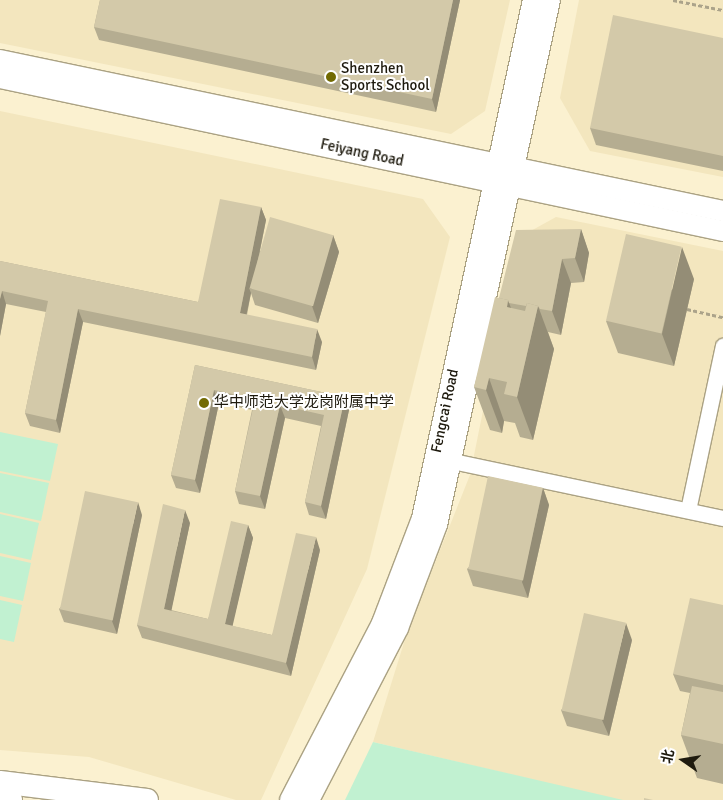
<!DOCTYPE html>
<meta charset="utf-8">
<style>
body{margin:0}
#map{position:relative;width:723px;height:800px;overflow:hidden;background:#fbf1d0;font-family:Signika,"Noto Sans SC",sans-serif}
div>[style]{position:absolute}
.built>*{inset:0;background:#f3e6be}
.green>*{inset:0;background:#c1f1d1}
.path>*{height:2.5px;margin-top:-1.25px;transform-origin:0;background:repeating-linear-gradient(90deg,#aba38a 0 4px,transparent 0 6.5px)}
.roads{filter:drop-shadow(1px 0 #aba283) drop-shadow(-1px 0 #aba283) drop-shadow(0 1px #aba283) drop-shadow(0 -1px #aba283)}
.street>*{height:15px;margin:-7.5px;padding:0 7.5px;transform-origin:7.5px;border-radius:7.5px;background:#fff}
.secondary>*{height:20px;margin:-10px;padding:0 10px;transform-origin:10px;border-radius:10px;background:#fff}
.primary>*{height:22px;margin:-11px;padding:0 11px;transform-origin:11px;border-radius:11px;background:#fff}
.wall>*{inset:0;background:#b5ad91}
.shaded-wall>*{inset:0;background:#948d76}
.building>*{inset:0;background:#d3c9a9;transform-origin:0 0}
.dots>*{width:14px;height:14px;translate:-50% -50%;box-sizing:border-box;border:2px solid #fff;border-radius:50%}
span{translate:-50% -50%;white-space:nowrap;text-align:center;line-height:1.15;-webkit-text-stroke:4px #fff;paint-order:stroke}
.poi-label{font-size:15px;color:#1e1a0e}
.left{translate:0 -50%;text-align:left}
.street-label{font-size:15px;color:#1e1a0e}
.north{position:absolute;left:658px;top:735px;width:50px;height:50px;-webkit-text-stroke:4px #fff;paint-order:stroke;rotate:283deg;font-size:14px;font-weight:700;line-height:20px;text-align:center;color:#1e1a0e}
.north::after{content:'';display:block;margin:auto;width:18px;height:22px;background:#1e1a0e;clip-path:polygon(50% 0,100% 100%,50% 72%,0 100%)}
</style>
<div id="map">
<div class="built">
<div style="clip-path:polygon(0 0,510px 0,485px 111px,451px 134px,0 43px)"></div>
<div style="clip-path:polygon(579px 0,723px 0,723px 177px,590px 151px,560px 98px)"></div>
<div style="clip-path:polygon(0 111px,423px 199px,450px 237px,367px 569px,261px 800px,236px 800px,89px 757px,0 750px)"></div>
<div style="clip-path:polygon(556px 217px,723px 251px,723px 800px,619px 800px,373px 742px,407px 633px,470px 475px,518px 238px)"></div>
</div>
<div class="green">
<div style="clip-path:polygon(0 432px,58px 444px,50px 481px,0 471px)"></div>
<div style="clip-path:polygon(0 473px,49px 483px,41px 521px,0 512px)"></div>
<div style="clip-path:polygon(0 514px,39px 523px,31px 560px,0 553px)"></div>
<div style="clip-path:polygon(0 556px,31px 563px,23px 601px,0 596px)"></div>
<div style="clip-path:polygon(0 600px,22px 605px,14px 642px,0 639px)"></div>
<div style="clip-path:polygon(373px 742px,623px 800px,345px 800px)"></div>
</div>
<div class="path">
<div style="left:673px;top:0;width:51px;rotate:11.3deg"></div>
<div style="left:687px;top:309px;width:37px;rotate:13deg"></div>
</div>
<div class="roads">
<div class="street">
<div style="left:452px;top:461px;width:277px;rotate:11.9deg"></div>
<div style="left:688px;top:510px;width:168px;rotate:-78deg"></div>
</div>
<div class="secondary">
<div style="left:0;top:60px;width:739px;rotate:11.8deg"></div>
<div style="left:0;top:78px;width:739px;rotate:11.95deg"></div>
<div style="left:290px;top:800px;width:199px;rotate:-62.5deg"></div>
<div style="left:382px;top:623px;width:112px;rotate:-69.1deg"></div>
<div style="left:422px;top:518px;width:530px;rotate:-77.91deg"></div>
<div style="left:309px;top:800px;width:194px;rotate:-62.6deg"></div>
<div style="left:398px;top:628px;width:110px;rotate:-69.3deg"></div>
<div style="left:437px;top:525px;width:537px;rotate:-77.85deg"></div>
</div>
<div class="primary">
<div style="left:0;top:782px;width:148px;rotate:7deg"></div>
<div style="left:0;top:800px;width:11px"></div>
</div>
</div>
<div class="wall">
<div style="clip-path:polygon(100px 0,460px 0,436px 112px,99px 40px,94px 27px)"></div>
<div style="clip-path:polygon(723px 38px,723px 171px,596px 145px,590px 128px)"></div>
<div style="clip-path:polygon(261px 207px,266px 220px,260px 251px,333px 235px,339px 252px,318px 323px,255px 305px,251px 293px,247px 315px,322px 342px,316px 370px,83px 322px,60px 433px,30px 426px,25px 413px,46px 312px,6px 304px,0 336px,0 261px,198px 302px)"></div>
<div style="clip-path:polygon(581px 229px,589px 253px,584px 282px,571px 283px,561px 335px,548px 332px,554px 349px,533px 440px,520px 437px,515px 423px,504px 421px,502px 433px,490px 430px,474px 387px,499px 298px)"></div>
<div style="clip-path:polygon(694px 279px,674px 366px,618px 353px,606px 321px)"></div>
<div style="clip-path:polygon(195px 365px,345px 397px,349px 410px,326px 519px,309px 515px,305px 502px,321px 426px,285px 418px,265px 509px,239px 504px,235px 491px,252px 410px,219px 403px,200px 493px,176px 488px,171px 475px)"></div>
<div style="clip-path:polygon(543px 488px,549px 505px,528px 598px,473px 586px,467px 569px)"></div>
<div style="clip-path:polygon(142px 515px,117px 634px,64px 622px,59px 609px)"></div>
<div style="clip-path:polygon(190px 523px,171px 610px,208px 619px,248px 525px,253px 538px,232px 626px,272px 635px,320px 550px,291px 676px,142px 638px,137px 625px)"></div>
<div style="clip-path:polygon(723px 605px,723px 784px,697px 778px,681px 735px,690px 693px,680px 691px,673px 674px)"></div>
<div style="clip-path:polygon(632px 640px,609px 736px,567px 726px,561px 710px)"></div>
</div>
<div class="shaded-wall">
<div style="clip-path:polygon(453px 0,460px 0,436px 112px,432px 99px)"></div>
<div style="clip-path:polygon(261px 207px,266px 220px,252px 289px,249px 288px,251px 293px,244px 326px,240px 313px)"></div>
<div style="clip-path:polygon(581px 229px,589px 253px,584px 282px,575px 258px)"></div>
<div style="clip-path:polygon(333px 235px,339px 252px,318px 323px,312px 306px)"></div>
<div style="clip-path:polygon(682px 247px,694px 279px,674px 366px,662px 334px)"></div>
<div style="clip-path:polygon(562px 259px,571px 283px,561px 335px,552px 311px)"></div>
<div style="clip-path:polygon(2px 291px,6px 304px,0 336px,0 299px)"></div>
<div style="clip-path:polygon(508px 300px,524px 343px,507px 307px)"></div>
<div style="clip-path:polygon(538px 306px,554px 349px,533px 440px,517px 397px)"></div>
<div style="clip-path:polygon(78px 309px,83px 322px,60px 433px,56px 420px)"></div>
<div style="clip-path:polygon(317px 329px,322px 342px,316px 370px,312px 357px)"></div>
<div style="clip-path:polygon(489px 378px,504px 421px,502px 433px,486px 390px)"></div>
<div style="clip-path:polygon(214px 390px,219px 403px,200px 493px,195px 480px)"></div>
<div style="clip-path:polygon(345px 397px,349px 410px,326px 519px,321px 506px)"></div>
<div style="clip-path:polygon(280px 405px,285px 418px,265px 509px,260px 496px)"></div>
<div style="clip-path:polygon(543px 488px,549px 505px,528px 598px,522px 582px)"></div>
<div style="clip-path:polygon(138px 502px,142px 515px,117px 634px,112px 621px)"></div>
<div style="clip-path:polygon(185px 510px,190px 523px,169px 622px,164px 609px)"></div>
<div style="clip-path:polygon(248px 525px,253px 538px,230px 637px,225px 624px)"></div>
<div style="clip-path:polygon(316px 537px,320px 550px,291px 676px,286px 663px)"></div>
<div style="clip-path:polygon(626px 623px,632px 640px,609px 736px,602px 720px)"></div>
</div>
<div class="building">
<div style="clip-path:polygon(100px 0,453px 0,432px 99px,94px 27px)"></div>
<div style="clip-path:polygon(613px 15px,723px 38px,723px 156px,590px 128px)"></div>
<div style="clip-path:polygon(220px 199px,261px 207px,240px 313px,317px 329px,312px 357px,78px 309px,56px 420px,25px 413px,48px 301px,2px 291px,0 299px,0 261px,198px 302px)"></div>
<div style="left:270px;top:217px;width:66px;height:74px;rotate:16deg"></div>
<div style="clip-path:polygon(581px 229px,575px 258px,562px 259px,552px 311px,540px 309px,538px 306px,527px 303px,526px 306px,509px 303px,508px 300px,499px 298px,516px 230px)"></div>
<div style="left:626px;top:234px;width:57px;height:89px;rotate:13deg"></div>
<div style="clip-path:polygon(495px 297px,508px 300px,507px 307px,525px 311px,527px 303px,538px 306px,517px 397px,504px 394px,507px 382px,489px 378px,486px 390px,474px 387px)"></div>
<div style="clip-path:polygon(195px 365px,345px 397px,321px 506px,305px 502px,324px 415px,280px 405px,260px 496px,235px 491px,255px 399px,214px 390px,195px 480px,171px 475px)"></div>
<div style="left:488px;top:476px;width:56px;height:95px;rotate:12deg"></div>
<div style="left:85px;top:491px;width:54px;height:121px;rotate:12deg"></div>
<div style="clip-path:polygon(163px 504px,185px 510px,164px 609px,208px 619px,231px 521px,248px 525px,225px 624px,272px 635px,296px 533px,316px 537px,286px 663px,137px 625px)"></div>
<div style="clip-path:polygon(690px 598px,723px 605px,723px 685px,673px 674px)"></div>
<div style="left:584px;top:613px;width:43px;height:100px;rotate:13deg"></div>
<div style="clip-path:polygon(692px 686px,723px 692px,723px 744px,681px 735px)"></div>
<div style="clip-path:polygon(644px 798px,653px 800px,644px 800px)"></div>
</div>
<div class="dots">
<div style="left:331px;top:77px;background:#726a02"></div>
<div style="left:204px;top:403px;background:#726a02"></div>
</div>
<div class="poi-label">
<span class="left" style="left:341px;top:77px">Shenzhen<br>Sports School</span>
<span class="left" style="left:214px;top:403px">华中师范大学龙岗附属中学</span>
</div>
<div class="street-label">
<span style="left:362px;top:153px;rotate:12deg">Feiyang Road</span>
<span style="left:445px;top:411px;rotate:-78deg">Fengcai Road</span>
</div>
<div class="north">北</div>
</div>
